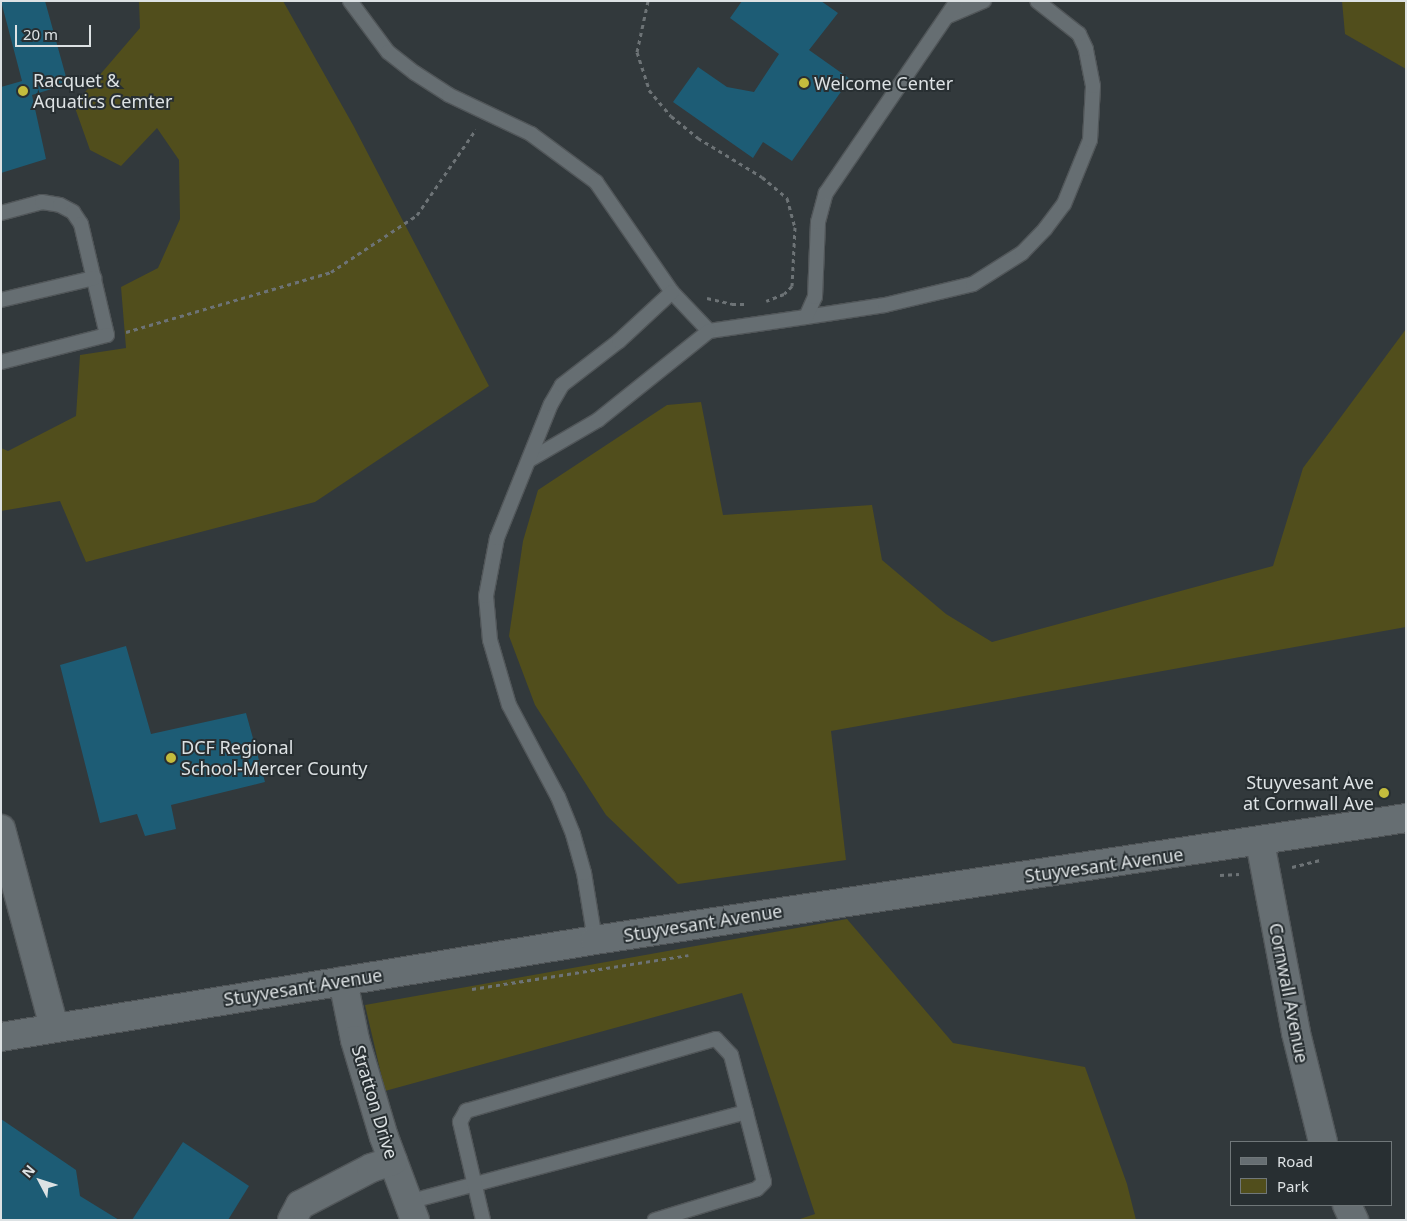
<!DOCTYPE html>
<style>
body{margin:0}
#map{position:relative;width:1407px;height:1221px;overflow:hidden;background:#32393c;font-family:"Noto Sans",sans-serif}
div>[style]{position:absolute}
.green>*{inset:0;background:#514e1c}
.building>*{inset:0;background:#1d5c75}
.path>*{height:3px;margin-top:-1.5px;transform-origin:0;background:repeating-linear-gradient(90deg,#6d7376 0 4px,transparent 0 8px)}
.roads{filter:drop-shadow(1px 0 #515659) drop-shadow(-1px 0 #515659) drop-shadow(0 1px #515659) drop-shadow(0 -1px #515659)}
.service>*{height:14px;margin:-7px;padding:0 7px;transform-origin:7px;border-radius:7px;background:#666e72}
.minor>*{height:28px;margin:-14px;padding:0 14px;transform-origin:14px;border-radius:14px;background:#666e72}
.dots>*{width:14px;height:14px;translate:-50% -50%;box-sizing:border-box;border:2px solid #282f32;border-radius:50%}
span{translate:-50% -50%;white-space:nowrap;text-align:center;line-height:1.15;-webkit-text-stroke:4px #282f32;paint-order:stroke}
.poi-label{font-size:18px;color:#dde2e4}
.left{translate:0 -50%;text-align:left}
.right{translate:-100% -50%;text-align:right}
.street-label{font-size:18px;color:#dde2e4}
.frame{position:absolute;inset:0;border:2px solid #dde2e4;pointer-events:none}
.legend{position:absolute;left:1230px;top:1141px;width:162px;height:65px;box-sizing:border-box;background:#282f32;border:1px solid #707779;margin:0;padding:6px 9px;list-style:none;font-size:15px;color:#dde2e4}
.legend li{display:flex;align-items:center;gap:10px;height:25px}
.legend b{width:25px;border:1px solid #707779}
.north{position:absolute;left:15px;top:1156px;width:50px;height:50px;-webkit-text-stroke:4px #282f32;paint-order:stroke;rotate:310deg;font-size:14px;font-weight:700;line-height:20px;text-align:center;color:#dde2e4}
.north::after{content:'';display:block;margin:auto;width:18px;height:22px;background:#dde2e4;clip-path:polygon(50% 0,100% 100%,50% 72%,0 100%)}
.scale{position:absolute;left:15px;top:25px;width:76px;height:22px;box-sizing:border-box;border:2px solid #dde2e4;border-top:0;padding-left:6px;font-size:15px;line-height:18px;white-space:nowrap;color:#dde2e4;-webkit-text-stroke:4px #282f32;paint-order:stroke}
</style>
<div id="map">
<div class="green">
<div style="clip-path:polygon(139px 1px,283px 1px,353px 125px,489px 386px,315px 502px,86px 562px,60px 501px,1px 511px,1px 448px,8px 451px,76px 416px,80px 355px,126px 348px,121px 287px,158px 268px,180px 219px,179px 160px,157px 128px,121px 166px,90px 150px,74px 105px,140px 28px)"></div>
<div style="clip-path:polygon(1342px 1px,1406px 1px,1406px 69px,1345px 34px)"></div>
<div style="clip-path:polygon(1406px 329px,1406px 627px,831px 731px,846px 860px,678px 884px,606px 815px,535px 705px,509px 636px,523px 541px,538px 490px,667px 405px,701px 402px,723px 515px,872px 505px,882px 560px,946px 614px,992px 642px,1273px 566px,1303px 468px)"></div>
<div style="clip-path:polygon(847px 919px,953px 1043px,1085px 1067px,1127px 1184px,1136px 1220px,797px 1220px,815px 1214px,742px 993px,385px 1091px,365px 1005px)"></div>
</div>
<div class="building">
<div style="clip-path:polygon(1px 1px,45px 1px,68px 84px,32px 95px,46px 159px,1px 173px,1px 87px,22px 81px)"></div>
<div style="clip-path:polygon(742px 1px,821px 1px,838px 13px,809px 50px,850px 79px,792px 161px,763px 142px,753px 158px,673px 102px,698px 67px,727px 87px,754px 92px,779px 54px,730px 18px)"></div>
<div style="clip-path:polygon(126px 646px,151px 734px,246px 713px,265px 782px,171px 805px,176px 829px,145px 836px,137px 814px,100px 823px,60px 665px)"></div>
<div style="clip-path:polygon(1px 1119px,76px 1170px,80px 1196px,119px 1220px,1px 1220px)"></div>
<div style="clip-path:polygon(183px 1142px,249px 1186px,228px 1220px,132px 1220px)"></div>
</div>
<div class="path">
<div style="left:648px;top:1px;width:52px;rotate:102.2deg"></div>
<div style="left:637px;top:52px;width:40px;rotate:72deg"></div>
<div style="left:649px;top:90px;width:34px;rotate:50deg"></div>
<div style="left:671px;top:116px;width:35px;rotate:39deg"></div>
<div style="left:698px;top:138px;width:75px;rotate:31.4deg"></div>
<div style="left:762px;top:177px;width:33px;rotate:40deg"></div>
<div style="left:787px;top:198px;width:30px;rotate:75deg"></div>
<div style="left:795px;top:227px;width:59px;rotate:92.9deg"></div>
<div style="left:792px;top:286px;width:11px;rotate:135deg"></div>
<div style="left:784px;top:294px;width:19px;rotate:159deg"></div>
<div style="left:707px;top:298px;width:26px;rotate:13deg"></div>
<div style="left:732px;top:304px;width:13px"></div>
<div style="left:126px;top:332px;width:214px;rotate:-16.3deg"></div>
<div style="left:331px;top:272px;width:103px;rotate:-33.5deg"></div>
<div style="left:417px;top:215px;width:104px;rotate:-55.5deg"></div>
<div style="left:1292px;top:867px;width:29px;rotate:-14deg"></div>
<div style="left:1220px;top:875px;width:19px;rotate:-3deg"></div>
<div style="left:472px;top:989px;width:219px;rotate:-8.9deg"></div>
</div>
<div class="roads">
<div class="service">
<div style="left:350px;top:1px;width:64px;rotate:53.3deg"></div>
<div style="left:388px;top:52px;width:34px;rotate:38deg"></div>
<div style="left:415px;top:73px;width:40px;rotate:32.9deg"></div>
<div style="left:449px;top:95px;width:91px;rotate:25.4deg"></div>
<div style="left:531px;top:134px;width:81px;rotate:36.4deg"></div>
<div style="left:596px;top:182px;width:134px;rotate:55.4deg"></div>
<div style="left:672px;top:292px;width:54px;rotate:46.5deg"></div>
<div style="left:948px;top:16px;width:39px;rotate:-23deg"></div>
<div style="left:1px;top:213px;width:42px;rotate:-15deg"></div>
<div style="left:42px;top:202px;width:18px;rotate:9deg"></div>
<div style="left:60px;top:205px;width:15px;rotate:28deg"></div>
<div style="left:73px;top:212px;width:14px;rotate:56deg"></div>
<div style="left:81px;top:224px;width:114px;rotate:76.8deg"></div>
<div style="left:107px;top:335px;width:109px;rotate:165.7deg"></div>
<div style="left:1px;top:300px;width:96px;rotate:-13.3deg"></div>
<div style="left:806px;top:317px;width:80px;rotate:-8.6deg"></div>
<div style="left:885px;top:305px;width:90px;rotate:-13.4deg"></div>
<div style="left:973px;top:284px;width:58px;rotate:-32.3deg"></div>
<div style="left:1022px;top:253px;width:33px;rotate:-46deg"></div>
<div style="left:1045px;top:229px;width:31px;rotate:-53deg"></div>
<div style="left:1064px;top:204px;width:69px;rotate:-67.9deg"></div>
<div style="left:1090px;top:140px;width:54px;rotate:-86.8deg"></div>
<div style="left:1093px;top:86px;width:38px;rotate:-101deg"></div>
<div style="left:1086px;top:49px;width:17px;rotate:-115deg"></div>
<div style="left:1079px;top:34px;width:53px;rotate:-141.8deg"></div>
<div style="left:709px;top:331px;width:98px;rotate:-8.2deg"></div>
<div style="left:806px;top:317px;width:22px;rotate:-66deg"></div>
<div style="left:815px;top:297px;width:75px;rotate:-87.7deg"></div>
<div style="left:818px;top:222px;width:30px;rotate:-75deg"></div>
<div style="left:826px;top:193px;width:232px;rotate:-55.7deg"></div>
<div style="left:531px;top:459px;width:78px;rotate:-30.2deg"></div>
<div style="left:598px;top:420px;width:142px;rotate:-38.7deg"></div>
<div style="left:595px;top:940px;width:68px;rotate:-99.3deg"></div>
<div style="left:584px;top:873px;width:41px;rotate:-105.8deg"></div>
<div style="left:573px;top:834px;width:40px;rotate:-112deg"></div>
<div style="left:558px;top:797px;width:104px;rotate:-118deg"></div>
<div style="left:509px;top:705px;width:68px;rotate:-106.3deg"></div>
<div style="left:490px;top:640px;width:44px;rotate:-95.2deg"></div>
<div style="left:486px;top:596px;width:59px;rotate:-79.3deg"></div>
<div style="left:497px;top:538px;width:144px;rotate:-68.1deg"></div>
<div style="left:551px;top:404px;width:22px;rotate:-60deg"></div>
<div style="left:562px;top:385px;width:72px;rotate:-37.7deg"></div>
<div style="left:619px;top:341px;width:72px;rotate:-42.8deg"></div>
<div style="left:408px;top:1202px;width:350px;rotate:-14.9deg"></div>
<div style="left:483px;top:1220px;width:101px;rotate:-103.2deg"></div>
<div style="left:460px;top:1122px;width:13px;rotate:-61deg"></div>
<div style="left:466px;top:1111px;width:260px;rotate:-16.1deg"></div>
<div style="left:716px;top:1039px;width:22px;rotate:47deg"></div>
<div style="left:731px;top:1055px;width:131px;rotate:75.4deg"></div>
<div style="left:764px;top:1182px;width:10px;rotate:135deg"></div>
<div style="left:757px;top:1189px;width:107px;rotate:163.1deg"></div>
</div>
<div class="minor">
<div style="left:1px;top:829px;width:205px;rotate:75deg"></div>
<div style="left:1260px;top:842px;width:194px;rotate:79.3deg"></div>
<div style="left:1296px;top:1033px;width:112px;rotate:76.1deg"></div>
<div style="left:343px;top:981px;width:60px;rotate:78.5deg"></div>
<div style="left:355px;top:1040px;width:101px;rotate:73.4deg"></div>
<div style="left:384px;top:1137px;width:89px;rotate:69.5deg"></div>
<div style="left:1px;top:1037px;width:602px;rotate:-9.27deg"></div>
<div style="left:595px;top:940px;width:820px;rotate:-8.55deg"></div>
<div style="left:1347px;top:1205px;width:17px;rotate:65deg"></div>
<div style="left:292px;top:1220px;width:17px;rotate:-62deg"></div>
<div style="left:300px;top:1205px;width:80px;rotate:-27.5deg"></div>
<div style="left:371px;top:1168px;width:23px;rotate:-18deg"></div>
</div>
</div>
<div class="dots">
<div style="left:804px;top:83px;background:#c4bc3d"></div>
<div style="left:23px;top:91px;background:#c4bc3d"></div>
<div style="left:171px;top:758px;background:#c4bc3d"></div>
<div style="left:1384px;top:793px;background:#c4bc3d"></div>
</div>
<div class="poi-label">
<span class="left" style="left:33px;top:91px">Racquet &amp;<br>Aquatics Cemter</span>
<span class="left" style="left:814px;top:83px">Welcome Center</span>
<span class="left" style="left:181px;top:758px">DCF Regional<br>School-Mercer County</span>
<span class="right" style="left:1374px;top:793px">Stuyvesant Ave<br>at Cornwall Ave</span>
</div>
<div class="street-label">
<span style="left:1104px;top:865px;rotate:-8deg">Stuyvesant Avenue</span>
<span style="left:703px;top:923px;rotate:-9deg">Stuyvesant Avenue</span>
<span style="left:303px;top:987px;rotate:-9deg">Stuyvesant Avenue</span>
<span style="left:1289px;top:993px;rotate:79deg">Cornwall Avenue</span>
<span style="left:375px;top:1102px;rotate:73deg">Stratton Drive</span>
</div>
<div class="frame"></div>
<ul class="legend">
<li><b style="height:6px;background:#666e72"></b>Road</li>
<li><b style="height:14px;background:#514e1c"></b>Park</li>
</ul>
<div class="north">N</div>
<div class="scale">20 m</div>
</div>
